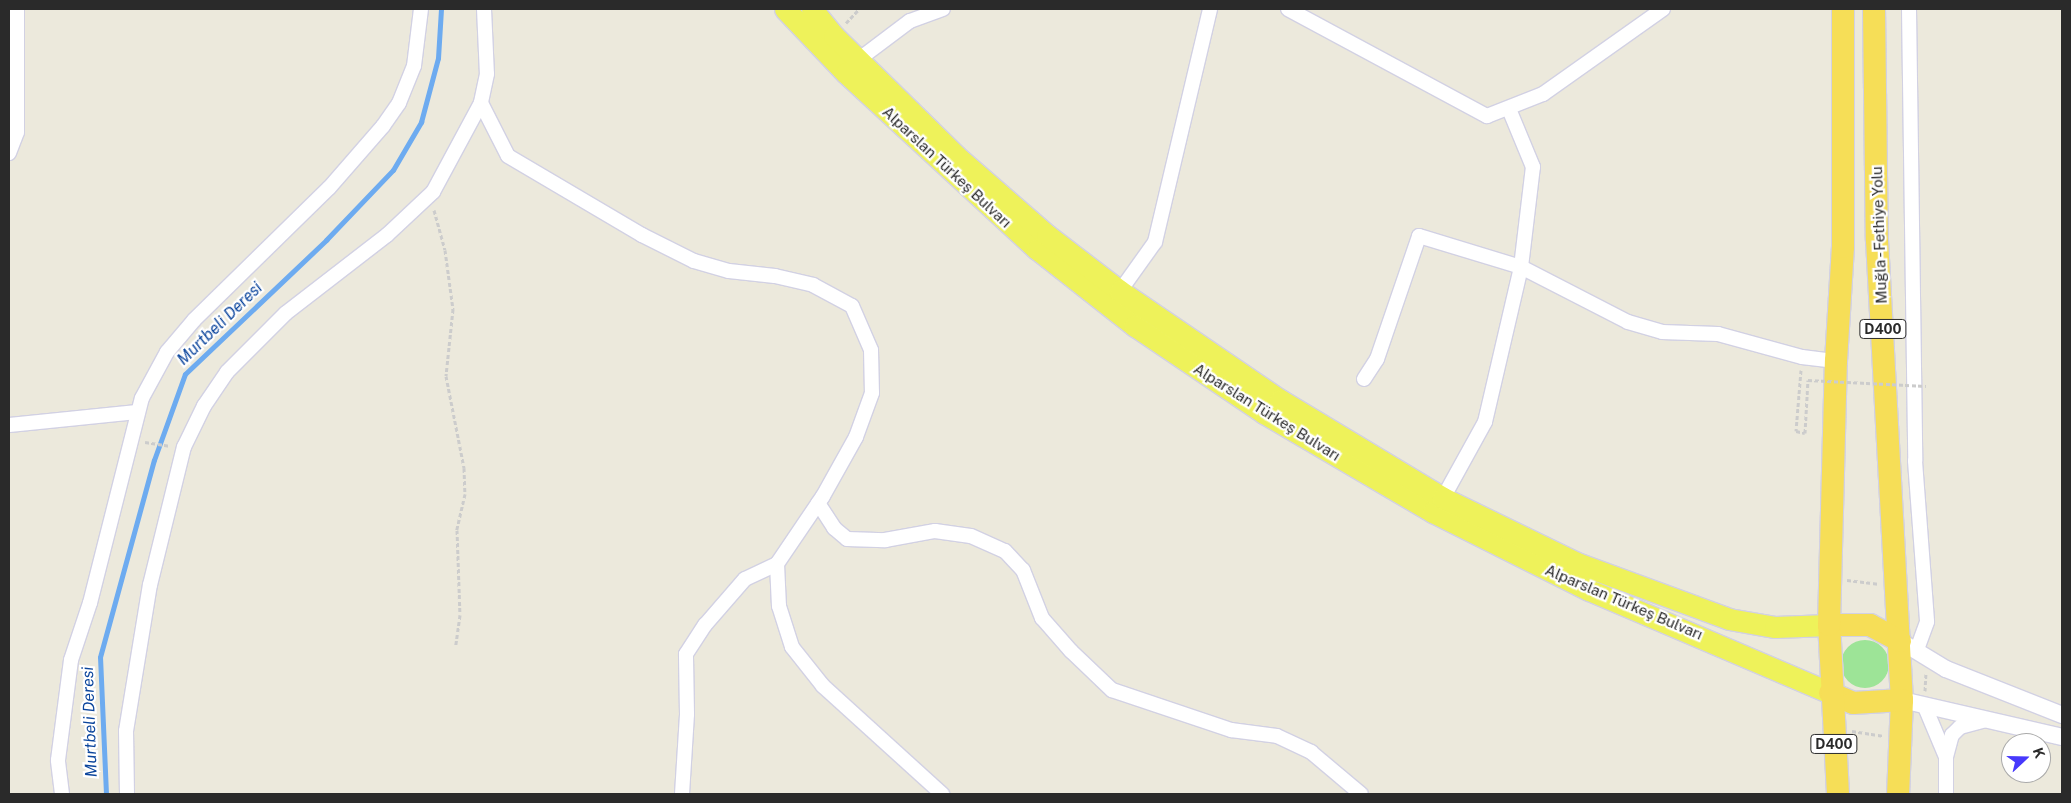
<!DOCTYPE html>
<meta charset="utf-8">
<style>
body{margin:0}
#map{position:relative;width:2071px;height:803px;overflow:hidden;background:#ece9dc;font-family:"Public Sans",sans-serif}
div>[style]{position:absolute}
.green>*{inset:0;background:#9de497}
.round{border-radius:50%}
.stream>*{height:5px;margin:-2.5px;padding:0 2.5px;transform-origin:2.5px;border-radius:2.5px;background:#6dabf0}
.path>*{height:3px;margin-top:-1.5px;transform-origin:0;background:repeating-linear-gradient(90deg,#ccc 0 4px,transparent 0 6.5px)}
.roads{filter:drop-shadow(1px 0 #d2d1e3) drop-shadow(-1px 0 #d2d1e3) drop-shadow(0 1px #d2d1e3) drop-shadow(0 -1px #d2d1e3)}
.minor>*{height:14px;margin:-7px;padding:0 7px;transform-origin:7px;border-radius:7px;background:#fff}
.tertiary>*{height:16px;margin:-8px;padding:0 8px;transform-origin:8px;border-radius:8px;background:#fff}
.primary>*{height:21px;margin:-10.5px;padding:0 10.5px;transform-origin:10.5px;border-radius:10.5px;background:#eef25a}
.trunk>*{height:22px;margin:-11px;padding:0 11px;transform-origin:11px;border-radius:11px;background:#f6de57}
.path-bridge>*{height:3px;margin-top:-1.5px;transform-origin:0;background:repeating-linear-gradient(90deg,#ccc 0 4px,transparent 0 6.5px)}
span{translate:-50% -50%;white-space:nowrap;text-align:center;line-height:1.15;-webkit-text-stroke:4.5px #fff;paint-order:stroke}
.shield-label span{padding:1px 4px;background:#fff;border:1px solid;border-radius:4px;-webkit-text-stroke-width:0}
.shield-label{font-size:14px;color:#2a2a2a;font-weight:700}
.street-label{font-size:15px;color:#2a2a2a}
.water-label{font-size:16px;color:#0b459c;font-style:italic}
.frame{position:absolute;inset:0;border:10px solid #2a2a2a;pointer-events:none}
.north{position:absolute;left:2001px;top:733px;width:50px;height:50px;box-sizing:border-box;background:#fff;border:1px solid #aaa;border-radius:50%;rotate:69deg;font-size:14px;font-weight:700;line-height:20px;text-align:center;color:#2a2a2a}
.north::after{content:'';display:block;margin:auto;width:18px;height:22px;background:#4739fc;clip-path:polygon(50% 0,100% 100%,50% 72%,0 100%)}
</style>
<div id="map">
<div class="green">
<div class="round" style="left:1841px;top:640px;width:48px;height:48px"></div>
</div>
<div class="stream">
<div style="left:106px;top:794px;width:137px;rotate:-92.5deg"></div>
<div style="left:100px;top:657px;width:204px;rotate:-74.7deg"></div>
<div style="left:154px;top:460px;width:91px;rotate:-70.2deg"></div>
<div style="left:185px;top:374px;width:195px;rotate:-43.5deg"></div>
<div style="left:326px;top:240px;width:97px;rotate:-46.3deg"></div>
<div style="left:393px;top:170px;width:56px;rotate:-59.7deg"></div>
<div style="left:421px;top:122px;width:66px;rotate:-75.1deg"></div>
<div style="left:438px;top:58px;width:49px;rotate:-86.5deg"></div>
</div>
<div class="path">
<div style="left:846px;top:23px;width:19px;rotate:-47deg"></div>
<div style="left:434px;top:210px;width:41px;rotate:74.6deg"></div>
<div style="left:445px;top:250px;width:60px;rotate:82.3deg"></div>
<div style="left:453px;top:309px;width:67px;rotate:96deg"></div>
<div style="left:446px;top:376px;width:94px;rotate:78.9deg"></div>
<div style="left:464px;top:468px;width:26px;rotate:88deg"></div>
<div style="left:465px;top:494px;width:37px;rotate:103deg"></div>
<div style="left:457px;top:530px;width:85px;rotate:88deg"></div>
<div style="left:460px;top:615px;width:30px;rotate:98deg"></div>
<div style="left:1801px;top:370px;width:61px;rotate:94.7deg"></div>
<div style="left:1796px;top:431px;width:9px;rotate:13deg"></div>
<div style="left:1805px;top:433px;width:53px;rotate:-86.8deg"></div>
<div style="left:145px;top:442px;width:26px;rotate:9deg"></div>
<div style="left:1847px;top:580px;width:31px;rotate:7deg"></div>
<div style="left:1925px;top:691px;width:17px;rotate:-87deg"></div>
<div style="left:1852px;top:731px;width:31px;rotate:9deg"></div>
</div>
<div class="roads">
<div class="minor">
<div style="left:484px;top:9px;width:65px;rotate:87.4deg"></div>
<div style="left:487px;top:74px;width:30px;rotate:102deg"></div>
<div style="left:481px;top:103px;width:59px;rotate:63deg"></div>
<div style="left:508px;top:156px;width:156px;rotate:30.5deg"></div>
<div style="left:642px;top:235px;width:58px;rotate:26.6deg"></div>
<div style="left:694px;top:261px;width:36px;rotate:16deg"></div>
<div style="left:729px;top:271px;width:46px;rotate:6.2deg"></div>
<div style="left:775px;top:276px;width:39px;rotate:13deg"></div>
<div style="left:813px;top:285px;width:44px;rotate:28.3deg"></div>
<div style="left:852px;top:306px;width:48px;rotate:66.6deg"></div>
<div style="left:871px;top:350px;width:43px;rotate:88.7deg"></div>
<div style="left:872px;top:393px;width:47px;rotate:110deg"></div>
<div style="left:856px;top:437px;width:68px;rotate:119.2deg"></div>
<div style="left:823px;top:496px;width:82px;rotate:124.1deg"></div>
<div style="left:777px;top:564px;width:42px;rotate:87.3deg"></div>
<div style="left:779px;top:606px;width:43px;rotate:72.4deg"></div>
<div style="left:792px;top:647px;width:50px;rotate:51.5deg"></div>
<div style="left:823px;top:686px;width:161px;rotate:42.2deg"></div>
<div style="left:1288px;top:9px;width:226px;rotate:28.3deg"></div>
<div style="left:1487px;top:116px;width:60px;rotate:-21.4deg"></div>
<div style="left:1543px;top:94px;width:147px;rotate:-35.3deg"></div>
<div style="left:1909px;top:9px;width:452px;rotate:89.2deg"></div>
<div style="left:1915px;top:461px;width:161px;rotate:85.7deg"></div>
<div style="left:1927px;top:622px;width:30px;rotate:110deg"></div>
<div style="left:858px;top:60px;width:65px;rotate:-36.9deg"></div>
<div style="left:910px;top:21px;width:35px;rotate:-20deg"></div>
<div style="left:9px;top:153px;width:22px;rotate:-69deg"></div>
<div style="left:17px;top:132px;width:123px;rotate:-90deg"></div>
<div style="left:1120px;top:291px;width:60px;rotate:-54.5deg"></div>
<div style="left:1155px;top:242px;width:239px;rotate:-76.7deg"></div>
<div style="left:1364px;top:379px;width:24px;rotate:-57deg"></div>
<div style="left:1377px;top:359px;width:130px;rotate:-71.1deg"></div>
<div style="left:1419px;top:236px;width:107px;rotate:16.9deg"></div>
<div style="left:1521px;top:267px;width:120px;rotate:27.2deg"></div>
<div style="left:1628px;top:322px;width:35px;rotate:16deg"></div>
<div style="left:1662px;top:332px;width:56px;rotate:2deg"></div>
<div style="left:1718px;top:334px;width:87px;rotate:15.3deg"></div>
<div style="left:1802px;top:357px;width:34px;rotate:7deg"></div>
<div style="left:9px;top:425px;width:129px;rotate:-5.8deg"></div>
<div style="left:1443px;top:498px;width:87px;rotate:-61.1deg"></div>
<div style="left:1485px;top:422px;width:159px;rotate:-76.9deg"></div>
<div style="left:1521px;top:267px;width:101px;rotate:-83.2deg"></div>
<div style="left:1533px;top:167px;width:63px;rotate:-112.5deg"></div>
<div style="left:818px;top:503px;width:30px;rotate:57deg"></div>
<div style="left:834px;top:528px;width:17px;rotate:40deg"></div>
<div style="left:847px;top:539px;width:38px;rotate:2deg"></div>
<div style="left:885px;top:540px;width:51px;rotate:-10.2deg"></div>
<div style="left:935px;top:531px;width:36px;rotate:8deg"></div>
<div style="left:971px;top:536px;width:37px;rotate:24deg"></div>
<div style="left:1005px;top:551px;width:26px;rotate:47deg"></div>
<div style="left:1023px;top:570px;width:52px;rotate:68.4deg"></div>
<div style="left:1042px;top:618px;width:44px;rotate:48.7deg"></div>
<div style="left:1071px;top:651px;width:57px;rotate:43.6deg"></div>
<div style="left:1112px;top:690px;width:126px;rotate:18.6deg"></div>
<div style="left:1231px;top:730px;width:46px;rotate:7.4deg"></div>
<div style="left:1277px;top:736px;width:38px;rotate:25deg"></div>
<div style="left:1311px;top:752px;width:65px;rotate:40deg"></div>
<div style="left:1925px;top:707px;width:54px;rotate:67.2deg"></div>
<div style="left:1946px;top:757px;width:37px;rotate:90deg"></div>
<div style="left:1946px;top:757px;width:23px;rotate:-75deg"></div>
<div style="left:1952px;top:735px;width:11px;rotate:-45deg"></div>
<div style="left:1960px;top:727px;width:27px;rotate:-15deg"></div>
<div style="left:62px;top:794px;width:34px;rotate:-97deg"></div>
<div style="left:58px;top:760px;width:101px;rotate:-82.6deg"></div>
<div style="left:71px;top:660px;width:60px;rotate:-71.6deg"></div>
<div style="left:90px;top:603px;width:211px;rotate:-75.8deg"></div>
<div style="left:142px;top:398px;width:52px;rotate:-61.5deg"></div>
<div style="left:167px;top:352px;width:42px;rotate:-49.8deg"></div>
<div style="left:194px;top:320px;width:189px;rotate:-44.4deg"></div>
<div style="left:329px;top:188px;width:82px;rotate:-48.9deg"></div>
<div style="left:383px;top:126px;width:28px;rotate:-55deg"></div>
<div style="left:399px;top:103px;width:40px;rotate:-68deg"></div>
<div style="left:414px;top:66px;width:57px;rotate:-83deg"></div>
<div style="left:127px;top:794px;width:63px;rotate:-90.9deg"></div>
<div style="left:126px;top:731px;width:148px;rotate:-80.7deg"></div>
<div style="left:150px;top:585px;width:142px;rotate:-76.2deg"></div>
<div style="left:184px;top:447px;width:46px;rotate:-64deg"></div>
<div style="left:204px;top:406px;width:41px;rotate:-55.9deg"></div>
<div style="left:227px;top:372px;width:83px;rotate:-45deg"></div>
<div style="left:286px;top:313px;width:128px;rotate:-37.7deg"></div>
<div style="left:387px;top:235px;width:63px;rotate:-43.1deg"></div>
<div style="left:433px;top:192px;width:101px;rotate:-61.7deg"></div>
<div style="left:682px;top:794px;width:80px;rotate:-86.4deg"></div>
<div style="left:687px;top:714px;width:60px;rotate:-91deg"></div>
<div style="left:686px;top:654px;width:35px;rotate:-57deg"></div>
<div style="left:705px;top:625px;width:61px;rotate:-49deg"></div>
<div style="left:745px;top:579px;width:35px;rotate:-25deg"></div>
</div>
<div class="tertiary">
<div style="left:1900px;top:641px;width:54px;rotate:31.3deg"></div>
<div style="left:1946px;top:669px;width:125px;rotate:21.6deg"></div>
<div style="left:1902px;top:700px;width:164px;rotate:13deg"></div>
</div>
<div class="primary">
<div style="left:785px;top:9px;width:88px;rotate:46.4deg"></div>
<div style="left:846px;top:73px;width:260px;rotate:42.7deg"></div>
<div style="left:1037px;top:249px;width:125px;rotate:38.2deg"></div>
<div style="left:1135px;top:326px;width:156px;rotate:34deg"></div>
<div style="left:1264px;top:413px;width:196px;rotate:30.4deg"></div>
<div style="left:1433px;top:512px;width:174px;rotate:26.6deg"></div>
<div style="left:1589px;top:590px;width:262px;rotate:23.1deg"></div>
<div style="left:812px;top:9px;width:35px;rotate:51deg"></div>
<div style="left:834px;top:36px;width:171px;rotate:44.5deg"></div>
<div style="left:956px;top:156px;width:121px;rotate:41deg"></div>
<div style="left:1047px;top:235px;width:92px;rotate:37.5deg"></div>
<div style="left:1120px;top:291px;width:194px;rotate:34.3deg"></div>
<div style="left:1280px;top:400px;width:190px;rotate:31deg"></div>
<div style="left:1443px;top:498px;width:149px;rotate:25.9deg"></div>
<div style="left:1577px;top:563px;width:162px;rotate:20.2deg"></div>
<div style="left:1729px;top:619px;width:47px;rotate:9.9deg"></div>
<div style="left:1775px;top:627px;width:54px;rotate:-2.1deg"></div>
</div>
<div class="trunk">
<div style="left:1874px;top:9px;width:231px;rotate:89.3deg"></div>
<div style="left:1877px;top:240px;width:461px;rotate:86.9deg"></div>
<div style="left:1902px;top:700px;width:94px;rotate:92.4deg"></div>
<div style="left:1829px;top:625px;width:41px"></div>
<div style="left:1870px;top:625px;width:34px;rotate:28deg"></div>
<div style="left:1830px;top:693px;width:25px;rotate:23deg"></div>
<div style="left:1853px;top:703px;width:49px;rotate:-3.5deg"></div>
<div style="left:1838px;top:794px;width:169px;rotate:-93deg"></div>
<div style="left:1829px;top:625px;width:264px;rotate:-88.5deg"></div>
<div style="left:1836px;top:361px;width:114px;rotate:-86.5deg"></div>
<div style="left:1843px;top:247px;width:238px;rotate:-90deg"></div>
</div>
</div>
<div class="path-bridge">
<div style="left:1808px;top:380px;width:118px;rotate:2.9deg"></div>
</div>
<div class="shield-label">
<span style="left:1883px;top:329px">D400</span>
<span style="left:1834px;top:744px">D400</span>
</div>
<div class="street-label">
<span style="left:947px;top:167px;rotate:43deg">Alparslan Türkeş Bulvarı</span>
<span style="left:1879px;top:235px;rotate:-92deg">Muğla - Fethiye Yolu</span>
<span style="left:1267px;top:412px;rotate:32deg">Alparslan Türkeş Bulvarı</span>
<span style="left:1624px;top:602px;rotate:23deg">Alparslan Türkeş Bulvarı</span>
</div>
<div class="water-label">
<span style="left:220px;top:324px;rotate:-44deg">Murtbeli Deresi</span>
<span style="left:90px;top:722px;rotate:-92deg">Murtbeli Deresi</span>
</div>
<div class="frame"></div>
<div class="north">K</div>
</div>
